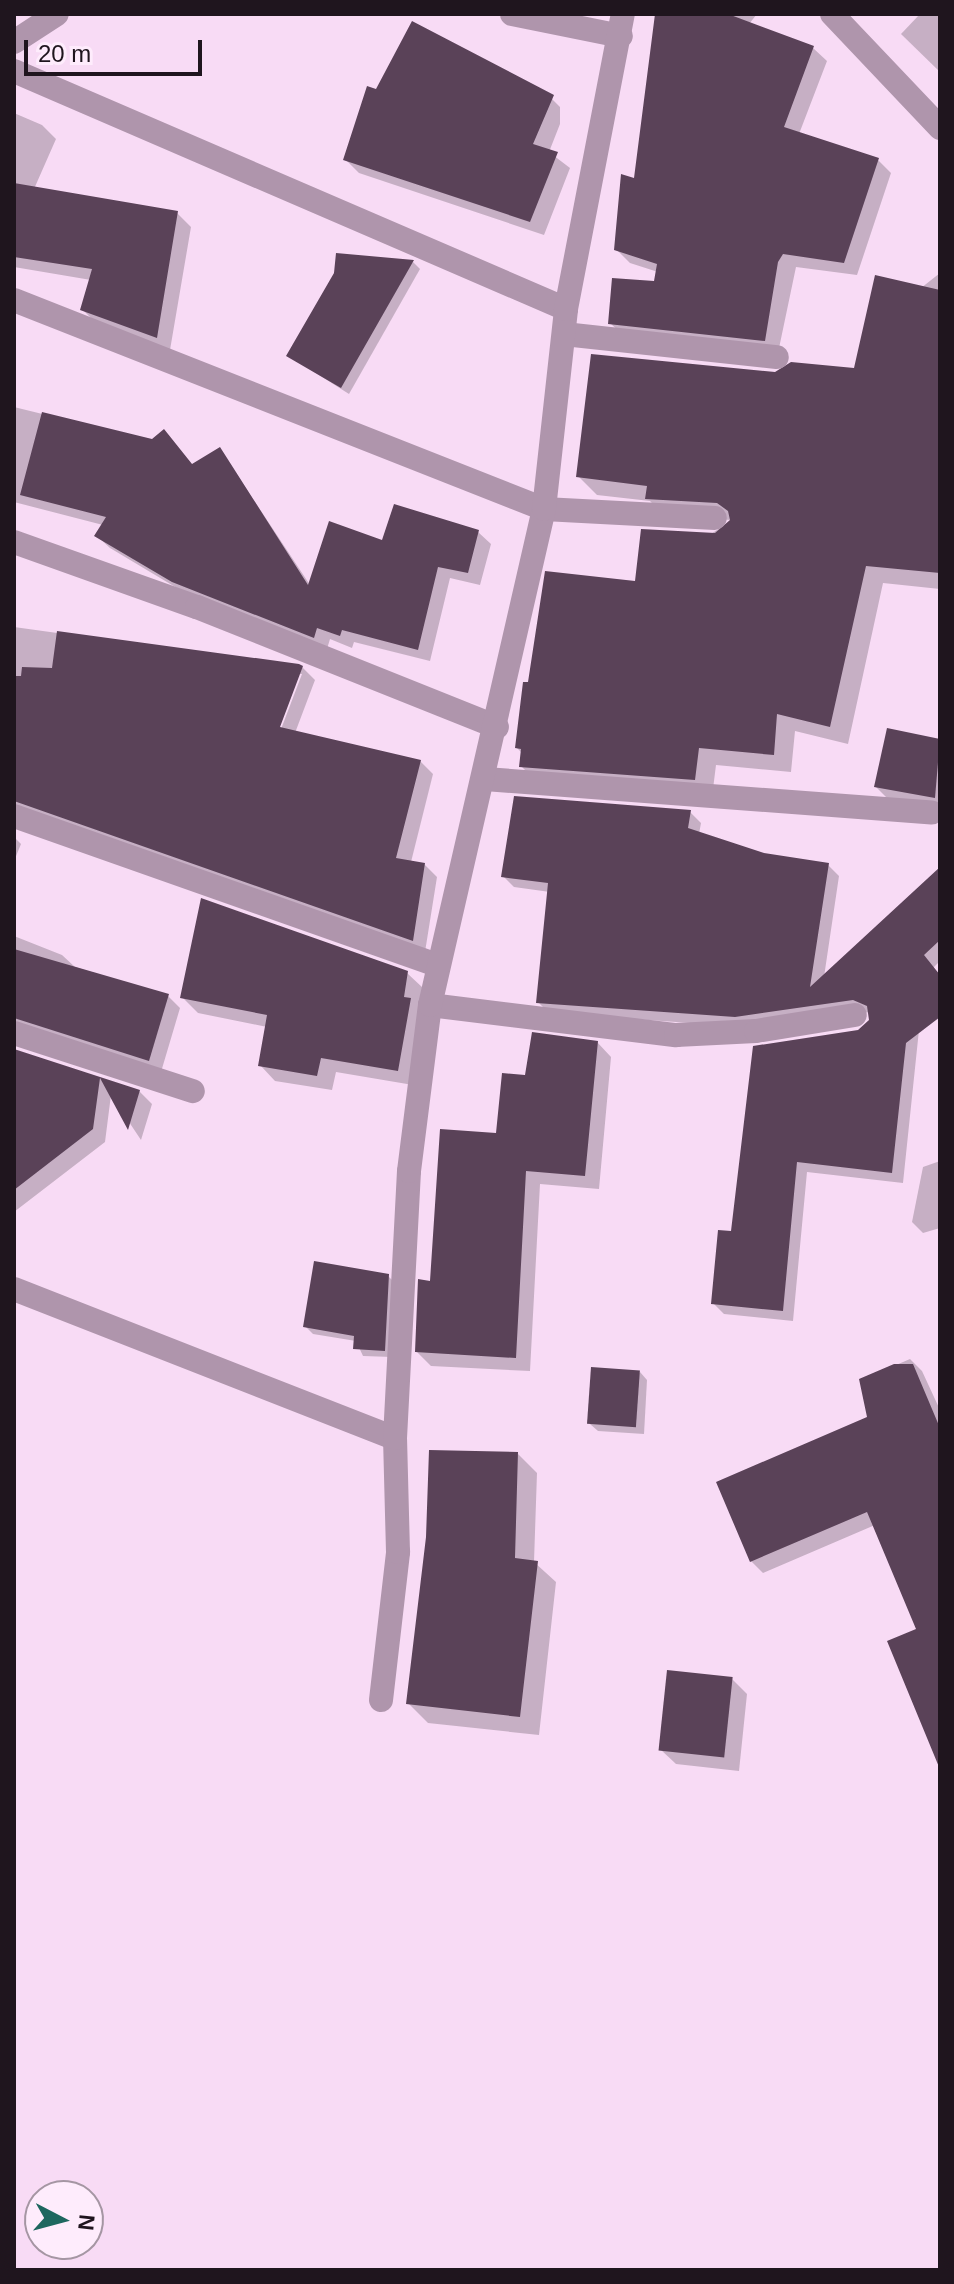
<!DOCTYPE html>
<style>
body{margin:0}
#map{position:relative;width:954px;height:2284px;overflow:hidden;background:#f8dbf5;font-family:Helvetica,sans-serif}
div>[style]{position:absolute}
.shadow>*{inset:0;background:#0003}
.building>*{inset:0;background:#5a4258;transform-origin:0 0}
.minor>*{height:24px;margin:-12px;padding:0 12px;transform-origin:12px;border-radius:12px;background:#af95ac}
span{translate:-50% -50%;white-space:nowrap;text-align:center;line-height:1.15;-webkit-text-stroke:8px #feecfc;paint-order:stroke}
.frame{position:absolute;inset:0;border:16px solid #1f151e;pointer-events:none}
.north{position:absolute;left:24px;top:2180px;width:80px;height:80px;box-sizing:border-box;background:#feecfc;border:2px solid #a596a3;border-radius:50%;rotate:96deg;font-size:22px;font-weight:700;line-height:32px;text-align:center;color:#1f151e}
.north::after{content:'';display:block;margin:auto;width:28px;height:36px;background:#1e675f;clip-path:polygon(50% 0,100% 100%,50% 72%,0 100%)}
.scale{position:absolute;left:24px;top:40px;width:178px;height:36px;box-sizing:border-box;border:4px solid #1f151e;border-top:0;padding-left:10px;font-size:24px;line-height:28px;white-space:nowrap;color:#1f151e;-webkit-text-stroke:6px #feecfc;paint-order:stroke}
</style>
<div id="map">
<div class="shadow">
<div style="clip-path:polygon(657px 14px,757px 14px,749px 24px,813px 48px,827px 61px,799px 134px,878px 160px,891px 173px,857px 275px,796px 267px,778px 353px,624px 336px,610px 323px,655px 283px,658px 272px,630px 263px,616px 249px,636px 181px)"></div>
<div style="clip-path:polygon(920px 14px,940px 14px,940px 72px,901px 34px)"></div>
<div style="clip-path:polygon(377px 91px,546px 93px,560px 107px,560px 124px,549px 152px,570px 168px,544px 235px,359px 173px,345px 159px)"></div>
<div style="clip-path:polygon(14px 113px,42px 125px,56px 139px,34px 189px,177px 213px,191px 227px,170px 350px,96px 323px,82px 309px,91px 280px,14px 267px)"></div>
<div style="clip-path:polygon(413px 262px,420px 269px,349px 394px,289px 356px)"></div>
<div style="clip-path:polygon(940px 273px,940px 589px,883px 583px,848px 744px,795px 731px,791px 772px,716px 765px,712px 797px,539px 784px,521px 766px,523px 754px,517px 748px,636px 584px,732px 520px,666px 517px,650px 501px,597px 495px,578px 476px,776px 374px,856px 371px,921px 288px)"></div>
<div style="clip-path:polygon(14px 407px,152px 441px,164px 431px,193px 466px,220px 449px,310px 585px,383px 543px,478px 532px,491px 544px,480px 585px,450px 578px,430px 661px,354px 642px,352px 648px,330px 639px,327px 649px,187px 594px,110px 548px,97px 536px,103px 525px,14px 502px)"></div>
<div style="clip-path:polygon(evenodd,14px 627px,302px 667px,315px 680px,295px 733px,420px 761px,433px 774px,411px 862px,424px 864px,437px 877px,425px 952px,14px 824px,14px 627px,298px 674px,302px 674px,278px 737px,274px 736px,298px 674px)"></div>
<div style="clip-path:polygon(889px 730px,940px 741px,940px 809px,887px 798px,876px 787px)"></div>
<div style="clip-path:polygon(690px 812px,701px 823px,699px 834px,763px 855px,828px 865px,839px 876px,824px 977px,940px 870px,940px 961px,932px 969px,926px 963px,903px 1183px,807px 1172px,793px 1321px,724px 1314px,713px 1303px,732px 1233px,871px 1020px,870px 1012px,747px 1027px,549px 1013px,538px 1002px,550px 892px,514px 887px,503px 876px)"></div>
<div style="clip-path:polygon(14px 837px,21px 844px,14px 861px)"></div>
<div style="clip-path:polygon(14px 936px,62px 955px,75px 967px,168px 996px,180px 1008px,161px 1072px,14px 1040px)"></div>
<div style="clip-path:polygon(407px 973px,423px 988px,413px 1085px,336px 1072px,332px 1090px,275px 1081px,260px 1065px,267px 1027px,198px 1013px,182px 997px)"></div>
<div style="clip-path:polygon(597px 1042px,611px 1057px,599px 1189px,540px 1184px,530px 1371px,431px 1366px,417px 1352px,432px 1284px,527px 1077px)"></div>
<div style="clip-path:polygon(14px 1051px,139px 1091px,152px 1104px,141px 1140px,111px 1095px,105px 1142px,14px 1212px)"></div>
<div style="clip-path:polygon(940px 1161px,940px 1228px,923px 1233px,912px 1222px,923px 1167px)"></div>
<div style="clip-path:polygon(388px 1276px,396px 1284px,392px 1357px,363px 1356px,356px 1341px,313px 1334px,305px 1326px)"></div>
<div style="clip-path:polygon(910px 1359px,922px 1371px,940px 1410px,940px 1700px,923px 1707px,919px 1630px,875px 1525px,763px 1573px,751px 1561px,869px 1419px,861px 1380px)"></div>
<div style="clip-path:polygon(640px 1372px,647px 1380px,644px 1434px,598px 1431px,590px 1424px)"></div>
<div style="clip-path:polygon(518px 1454px,537px 1473px,534px 1562px,556px 1582px,539px 1735px,428px 1723px,408px 1703px)"></div>
<div style="clip-path:polygon(732px 1679px,747px 1694px,739px 1771px,676px 1764px,660px 1749px)"></div>
</div>
<div class="building">
<div style="clip-path:polygon(655px 14px,728px 14px,814px 46px,784px 127px,879px 158px,844px 263px,783px 254px,778px 262px,765px 341px,608px 324px,612px 278px,654px 281px,657px 264px,614px 250px,621px 174px,634px 178px)"></div>
<div style="clip-path:polygon(412px 21px,554px 95px,533px 144px,558px 152px,530px 222px,343px 160px,367px 86px,376px 89px)"></div>
<div style="clip-path:polygon(14px 183px,178px 211px,157px 338px,80px 310px,92px 269px,14px 257px)"></div>
<div style="clip-path:polygon(336px 253px,414px 260px,341px 388px,286px 356px,334px 273px)"></div>
<div style="clip-path:polygon(875px 275px,940px 290px,940px 573px,866px 566px,830px 727px,777px 714px,774px 755px,699px 748px,695px 780px,519px 767px,521px 749px,515px 748px,523px 682px,528px 682px,545px 571px,635px 581px,641px 529px,715px 533px,730px 520px,728px 511px,717px 503px,645px 499px,647px 486px,576px 477px,591px 354px,775px 372px,791px 362px,854px 368px)"></div>
<div style="clip-path:polygon(42px 412px,152px 439px,164px 429px,192px 464px,220px 447px,308px 585px,329px 521px,382px 540px,394px 504px,479px 530px,468px 573px,438px 567px,418px 650px,342px 630px,340px 636px,317px 628px,314px 638px,172px 582px,94px 536px,106px 517px,20px 495px)"></div>
<div style="clip-path:polygon(57px 631px,299px 664px,303px 666px,280px 727px,421px 760px,396px 858px,425px 863px,413px 941px,14px 801px,14px 676px,21px 676px,22px 667px,52px 668px)"></div>
<div style="clip-path:polygon(887px 728px,940px 739px,935px 798px,874px 787px)"></div>
<div style="clip-path:polygon(514px 796px,691px 810px,688px 828px,764px 853px,829px 863px,810px 987px,940px 867px,940px 940px,924px 955px,940px 975px,940px 1017px,906px 1043px,892px 1173px,797px 1162px,783px 1311px,711px 1304px,718px 1230px,731px 1231px,753px 1046px,858px 1030px,869px 1020px,867px 1006px,853px 1000px,735px 1017px,536px 1003px,548px 883px,501px 877px)"></div>
<div style="clip-path:polygon(201px 898px,408px 971px,404px 997px,411px 998px,398px 1071px,321px 1058px,317px 1076px,258px 1066px,267px 1015px,180px 998px)"></div>
<div style="clip-path:polygon(14px 949px,169px 994px,149px 1061px,14px 1018px)"></div>
<div style="clip-path:polygon(532px 1032px,598px 1041px,585px 1176px,526px 1171px,516px 1358px,415px 1352px,418px 1279px,430px 1281px,440px 1129px,496px 1133px,502px 1073px,525px 1075px)"></div>
<div style="clip-path:polygon(14px 1049px,140px 1090px,128px 1130px,100px 1078px,93px 1129px,14px 1190px)"></div>
<div style="clip-path:polygon(314px 1261px,389px 1274px,385px 1351px,353px 1349px,354px 1336px,303px 1327px)"></div>
<div style="clip-path:polygon(894px 1364px,913px 1364px,940px 1428px,939px 1767px,887px 1641px,916px 1629px,867px 1512px,750px 1562px,716px 1482px,867px 1417px,859px 1379px)"></div>
<div style="left:591px;top:1367px;width:49px;height:57px;rotate:4deg"></div>
<div style="clip-path:polygon(429px 1450px,518px 1452px,515px 1558px,538px 1561px,520px 1717px,406px 1704px,426px 1537px)"></div>
<div style="left:667px;top:1670px;width:66px;height:81px;rotate:6deg"></div>
</div>
<div class="minor">
<div style="left:512px;top:14px;width:111px;rotate:11.4deg"></div>
<div style="left:832px;top:14px;width:157px;rotate:46.5deg"></div>
<div style="left:14px;top:42px;width:51px;rotate:-33.1deg"></div>
<div style="left:14px;top:71px;width:601px;rotate:23.32deg"></div>
<div style="left:14px;top:300px;width:570px;rotate:21.52deg"></div>
<div style="left:544px;top:509px;width:171px;rotate:3deg"></div>
<div style="left:564px;top:334px;width:214px;rotate:6.2deg"></div>
<div style="left:14px;top:542px;width:194px;rotate:19.6deg"></div>
<div style="left:197px;top:607px;width:323px;rotate:21.8deg"></div>
<div style="left:485px;top:779px;width:448px;rotate:4.3deg"></div>
<div style="left:14px;top:816px;width:448px;rotate:19.4deg"></div>
<div style="left:430px;top:1005px;width:248px;rotate:7deg"></div>
<div style="left:676px;top:1035px;width:80px;rotate:-2.9deg"></div>
<div style="left:756px;top:1031px;width:100px;rotate:-9.2deg"></div>
<div style="left:14px;top:1033px;width:188px;rotate:18deg"></div>
<div style="left:14px;top:1289px;width:409px;rotate:21.4deg"></div>
<div style="left:381px;top:1700px;width:149px;rotate:-83.4deg"></div>
<div style="left:398px;top:1552px;width:114px;rotate:-91.5deg"></div>
<div style="left:395px;top:1438px;width:267px;rotate:-87deg"></div>
<div style="left:409px;top:1171px;width:167px;rotate:-82.8deg"></div>
<div style="left:430px;top:1005px;width:509px;rotate:-77.06deg"></div>
<div style="left:544px;top:509px;width:201px;rotate:-83.7deg"></div>
<div style="left:566px;top:309px;width:300px;rotate:-79.1deg"></div>
</div>
<div class="frame"></div>
<div class="north">N</div>
<div class="scale">20 m</div>
</div>
